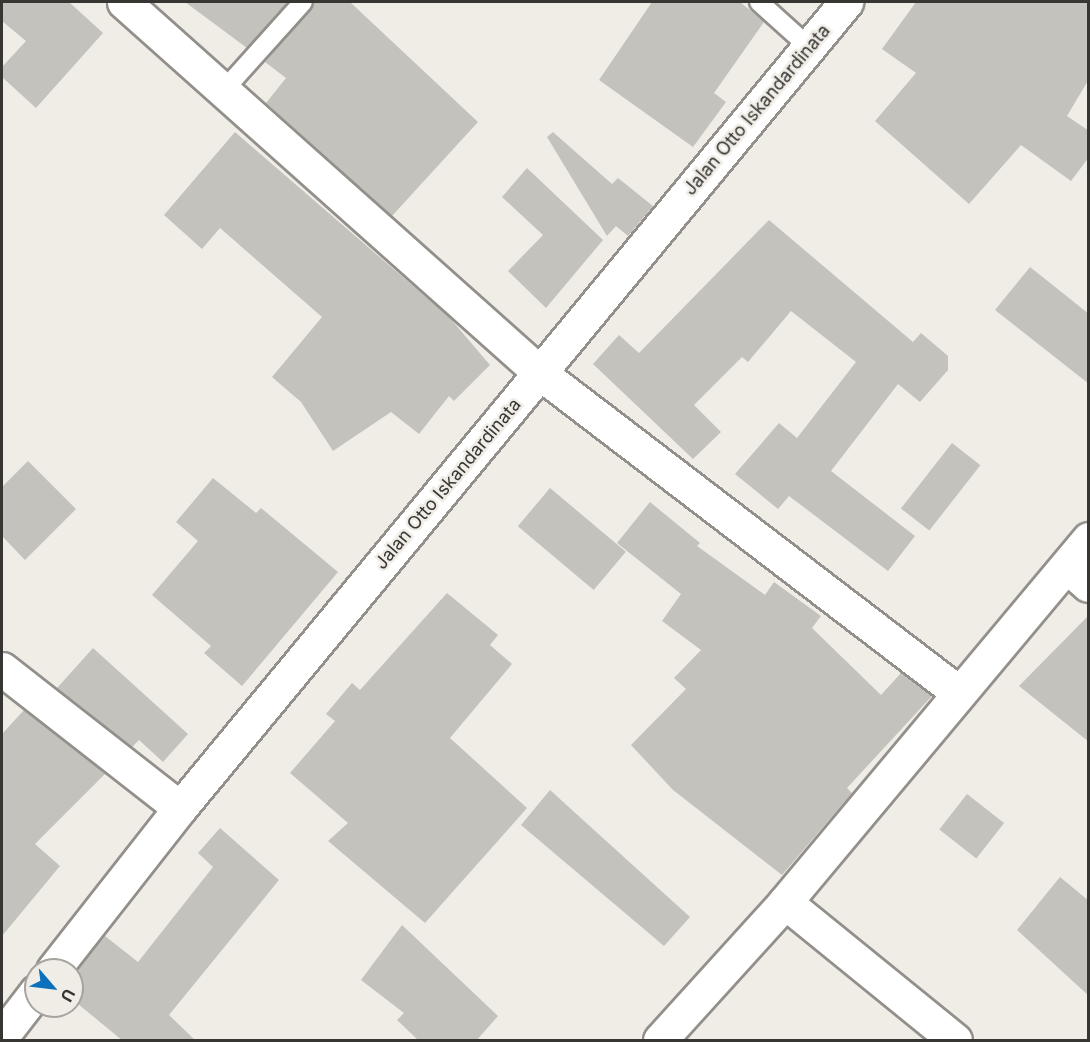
<!DOCTYPE html>
<style>
body{margin:0}
#map{position:relative;width:1090px;height:1042px;overflow:hidden;background:#f0ede7;font-family:Inter,sans-serif}
div>[style]{position:absolute}
.building>*{inset:0;background:#c4c2bc;transform-origin:0 0}
.roads{filter:drop-shadow(2px 0 #93908b) drop-shadow(-2px 0 #93908b) drop-shadow(0 2px #93908b) drop-shadow(0 -2px #93908b)}
.service>*{height:18px;margin:-9px;padding:0 9px;transform-origin:9px;border-radius:9px;background:#fff}
.minor>*{height:33px;margin:-16.5px;padding:0 16.5px;transform-origin:16.5px;border-radius:16.5px;background:#fff}
span{translate:-50% -50%;white-space:nowrap;text-align:center;line-height:1.15;-webkit-text-stroke:5px #f0ede7;paint-order:stroke}
.street-label{font-size:18px;color:#373633}
.frame{position:absolute;inset:0;border:3px solid #373633;pointer-events:none}
.north{position:absolute;left:24px;top:958px;width:60px;height:60px;box-sizing:border-box;background:#f0ede7;border:2px solid #a6a49f;border-radius:50%;rotate:118deg;font-size:16px;font-weight:700;line-height:24px;text-align:center;color:#373633}
.north::after{content:'';display:block;margin:auto;width:21px;height:27px;background:#0b71bd;clip-path:polygon(50% 0,100% 100%,50% 72%,0 100%)}
</style>
<div id="map">
<div class="building">
<div style="clip-path:polygon(2px 2px,69px 2px,103px 33px,36px 108px,2px 77px,2px 67px,26px 41px,2px 21px)"></div>
<div style="clip-path:polygon(185px 2px,288px 2px,247px 48px)"></div>
<div style="clip-path:polygon(314px 2px,350px 2px,478px 122px,392px 216px,266px 103px,286px 78px,265px 62px)"></div>
<div style="clip-path:polygon(652px 2px,740px 2px,764px 22px,714px 93px,726px 102px,693px 147px,599px 80px)"></div>
<div style="clip-path:polygon(916px 2px,1089px 2px,1089px 79px,1067px 116px,1089px 131px,1089px 157px,1071px 181px,1021px 145px,969px 204px,875px 121px,916px 73px,882px 49px)"></div>
<div style="clip-path:polygon(235px 132px,449px 317px,490px 365px,454px 401px,449px 396px,419px 434px,391px 412px,333px 451px,301px 402px,272px 377px,322px 317px,220px 228px,202px 249px,164px 215px)"></div>
<div style="clip-path:polygon(553px 132px,612px 184px,618px 178px,653px 206px,628px 236px,616px 226px,607px 236px,547px 137px)"></div>
<div style="clip-path:polygon(527px 168px,603px 240px,546px 308px,508px 271px,543px 235px,502px 197px)"></div>
<div style="clip-path:polygon(769px 220px,913px 342px,921px 333px,948px 356px,948px 370px,920px 402px,898px 384px,831px 471px,915px 536px,888px 571px,789px 496px,778px 509px,735px 474px,779px 423px,797px 438px,856px 362px,791px 311px,748px 362px,742px 357px,694px 405px,721px 432px,693px 459px,593px 364px,619px 335px,639px 353px)"></div>
<div style="clip-path:polygon(1030px 267px,1089px 314px,1089px 384px,995px 310px)"></div>
<div style="left:952px;top:443px;width:36px;height:83px;rotate:38deg"></div>
<div style="clip-path:polygon(28px 461px,76px 509px,25px 560px,2px 536px,2px 487px)"></div>
<div style="clip-path:polygon(213px 478px,256px 513px,261px 508px,338px 572px,242px 686px,204px 653px,211px 646px,152px 595px,198px 541px,176px 522px)"></div>
<div style="left:550px;top:488px;width:99px;height:50px;rotate:40deg"></div>
<div style="clip-path:polygon(650px 502px,700px 543px,697px 546px,765px 595px,774px 582px,821px 616px,812px 628px,881px 695px,901px 673px,932px 696px,847px 788px,852px 793px,782px 875px,673px 790px,631px 745px,686px 689px,674px 678px,701px 650px,662px 621px,681px 594px,617px 543px)"></div>
<div style="clip-path:polygon(447px 593px,498px 635px,490px 645px,512px 664px,450px 738px,527px 808px,425px 923px,328px 841px,348px 823px,290px 773px,335px 721px,326px 714px,352px 683px,360px 690px)"></div>
<div style="clip-path:polygon(1089px 615px,1089px 742px,1019px 686px)"></div>
<div style="clip-path:polygon(93px 648px,188px 734px,163px 762px,139px 740px,132px 747px,57px 688px)"></div>
<div style="clip-path:polygon(24px 710px,105px 774px,35px 844px,60px 866px,2px 936px,2px 734px)"></div>
<div style="clip-path:polygon(550px 790px,690px 917px,664px 946px,521px 825px)"></div>
<div style="left:967px;top:794px;width:47px;height:45px;rotate:38deg"></div>
<div style="clip-path:polygon(220px 828px,279px 880px,169px 1015px,196px 1041px,123px 1041px,72px 999px,72px 977px,105px 936px,138px 962px,213px 867px,198px 853px)"></div>
<div style="clip-path:polygon(1060px 877px,1089px 901px,1089px 996px,1017px 930px)"></div>
<div style="clip-path:polygon(402px 925px,498px 1016px,476px 1041px,419px 1041px,397px 1020px,404px 1013px,361px 980px)"></div>
</div>
<div class="roads">
<div class="service">
<div style="left:759px;top:2px;width:67px;rotate:42deg"></div>
<div style="left:224px;top:90px;width:118px;rotate:-48.1deg"></div>
</div>
<div class="minor">
<div style="left:124px;top:2px;width:557px;rotate:41.73deg"></div>
<div style="left:540px;top:373px;width:527px;rotate:37.37deg"></div>
<div style="left:1067px;top:566px;width:28px;rotate:42deg"></div>
<div style="left:2px;top:669px;width:226px;rotate:38deg"></div>
<div style="left:785px;top:902px;width:219px;rotate:39.1deg"></div>
<div style="left:53px;top:970px;width:206px;rotate:-51.9deg"></div>
<div style="left:180px;top:808px;width:1046px;rotate:-50.43deg"></div>
<div style="left:2px;top:1036px;width:56px;rotate:-52.3deg"></div>
<div style="left:660px;top:1040px;width:186px;rotate:-47.8deg"></div>
<div style="left:785px;top:902px;width:473px;rotate:-50.1deg"></div>
</div>
</div>
<div class="street-label">
<span style="left:757px;top:110px;rotate:-50deg">Jalan Otto Iskandardinata</span>
<span style="left:448px;top:484px;rotate:-50deg">Jalan Otto Iskandardinata</span>
</div>
<div class="frame"></div>
<div class="north">U</div>
</div>
